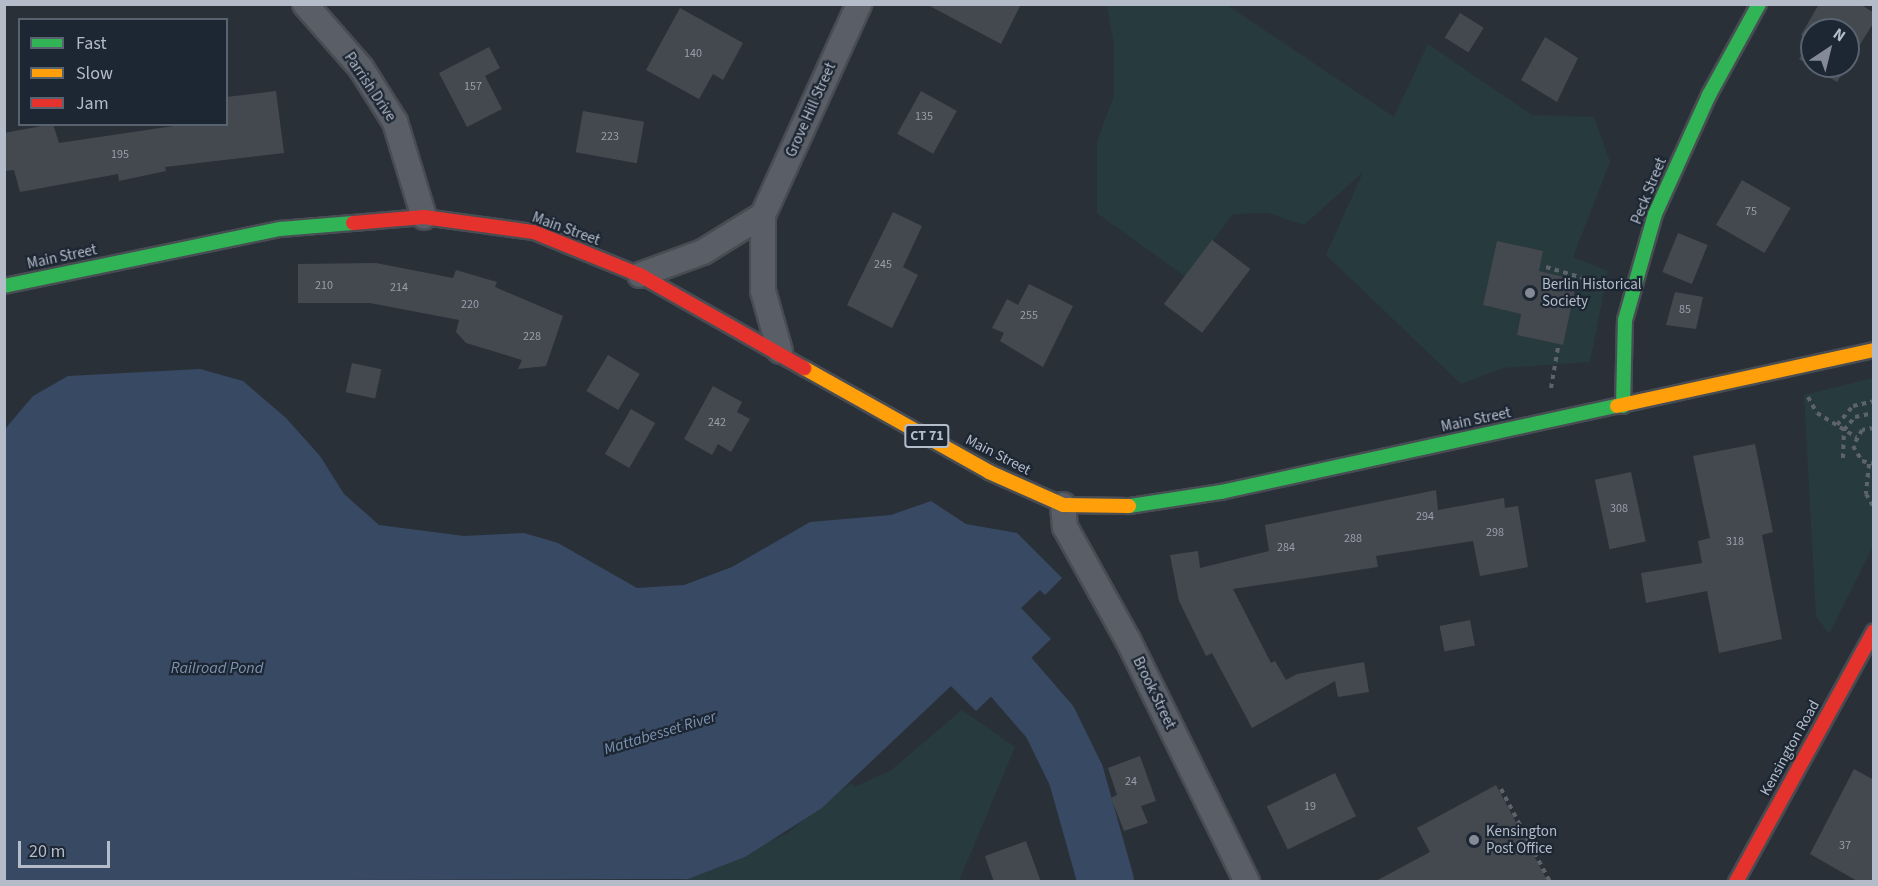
<!DOCTYPE html>
<style>
body{margin:0}
#map{position:relative;width:1878px;height:886px;overflow:hidden;background:#2a3038;font-family:"Source Sans 3",sans-serif}
div>[style]{position:absolute}
.green>*{inset:0;background:#273a3e}
.water>*{inset:0;background:#384963}
.river>*{height:56px;margin:-28px;padding:0 28px;transform-origin:28px;border-radius:28px;background:#384963}
.building>*{inset:0;background:#444950;transform-origin:0 0}
.path>*{height:4px;margin-top:-2px;transform-origin:0;background:repeating-linear-gradient(90deg,#5d636a 0 4.5px,transparent 0 9px)}
.roads{filter:drop-shadow(2px 0 #484c53) drop-shadow(-2px 0 #484c53) drop-shadow(0 2px #484c53) drop-shadow(0 -2px #484c53)}
.street>*{height:24px;margin:-12px;padding:0 12px;transform-origin:12px;border-radius:12px;background:#5a5e66}
.fast>*{height:14px;margin:-7px;padding:0 7px;transform-origin:7px;border-radius:7px;background:#30b455}
.slow>*{height:14px;margin:-7px;padding:0 7px;transform-origin:7px;border-radius:7px;background:#ff9f0a}
.jam>*{height:14px;margin:-7px;padding:0 7px;transform-origin:7px;border-radius:7px;background:#e5322d}
.dots>*{width:16px;height:16px;translate:-50% -50%;box-sizing:border-box;border:3px solid #1d2633;border-radius:50%}
span{translate:-50% -50%;white-space:nowrap;text-align:center;line-height:1.15;-webkit-text-stroke:4.5px #1d2633;paint-order:stroke}
.number-label{font-size:12px;color:#989fab}
.number-label span{-webkit-text-stroke-width:0}
.shield-label span{padding:2px 4px;background:#1d2633;border:2px solid;border-radius:4px;-webkit-text-stroke-width:0}
.shield-label{font-size:14px;color:#b4bcc9;font-weight:700}
.street-label{font-size:15px;color:#b4bcc9}
.poi-label{font-size:15px;color:#b4bcc9}
.left{translate:0 -50%;text-align:left}
.water-label{font-size:16px;color:#7c92b1;font-style:italic}
.frame{position:absolute;inset:0;border:6px solid #b4bcc9;pointer-events:none}
.legend{position:absolute;left:18px;top:18px;width:210px;height:108px;box-sizing:border-box;background:#1d2633;border:2px solid #59626f;margin:0;padding:8px 10px;list-style:none;font-size:18px;color:#b4bcc9}
.legend li{display:flex;align-items:center;gap:12px;height:30px}
.legend b{width:30px;border:2px solid #59626f}
.north{position:absolute;left:1800px;top:18px;width:60px;height:60px;box-sizing:border-box;background:#1d2633;border:2px solid #59626f;border-radius:50%;rotate:35deg;font-size:16px;font-weight:700;line-height:24px;text-align:center;color:#b4bcc9}
.north::after{content:'';display:block;margin:auto;width:21px;height:27px;background:#848b96;clip-path:polygon(50% 0,100% 100%,50% 72%,0 100%)}
.scale{position:absolute;left:18px;top:841px;width:92px;height:27px;box-sizing:border-box;border:3px solid #b4bcc9;border-top:0;padding-left:8px;font-size:18px;line-height:21px;white-space:nowrap;color:#b4bcc9;-webkit-text-stroke:4px #1d2633;paint-order:stroke}
</style>
<div id="map">
<div class="green">
<div style="clip-path:polygon(evenodd,1107px 5px,1227px 5px,1394px 117px,1428px 44px,1532px 115px,1594px 117px,1610px 162px,1573px 257px,1608px 271px,1590px 362px,1503px 368px,1461px 384px,1326px 255px,1363px 172px,1304px 225px,1268px 213px,1233px 214px,1186px 277px,1097px 213px,1097px 142px,1114px 95px,1114px 45px,1107px 5px,1497px 241px,1543px 251px,1539px 271px,1577px 280px,1563px 345px,1517px 335px,1521px 314px,1483px 305px,1497px 241px)"></div>
<div style="clip-path:polygon(1873px 378px,1873px 546px,1829px 634px,1816px 616px,1804px 395px)"></div>
<div style="clip-path:polygon(962px 710px,1015px 747px,959px 881px,676px 882px,786px 834px,851px 783px,854px 787px,890px 771px)"></div>
</div>
<div class="water">
<div style="clip-path:polygon(200px 369px,243px 381px,286px 418px,320px 456px,344px 494px,379px 525px,464px 536px,524px 533px,558px 543px,637px 588px,684px 585px,732px 567px,810px 522px,891px 515px,931px 501px,966px 524px,1017px 533px,1062px 578px,1045px 595px,1040px 590px,1021px 608px,1051px 639px,976px 711px,951px 686px,822px 808px,745px 857px,688px 879px,5px 881px,5px 429px,33px 396px,68px 376px)"></div>
</div>
<div class="river">
<div style="left:949px;top:636px;width:47px;rotate:23.8deg"></div>
<div style="left:992px;top:655px;width:89px;rotate:49.1deg"></div>
<div style="left:1050px;top:722px;width:59px;rotate:63.9deg"></div>
<div style="left:1076px;top:775px;width:111px;rotate:74.3deg"></div>
</div>
<div class="building">
<div style="clip-path:polygon(926px 4px,1021px 4px,1001px 44px)"></div>
<div style="clip-path:polygon(1819px 4px,1860px 4px,1874px 13px,1874px 22px,1848px 64px,1848px 30px,1812px 30px,1812px 66px,1847px 66px,1837px 82px,1799px 59px,1810px 41px,1801px 35px)"></div>
<div style="clip-path:polygon(680px 8px,743px 43px,723px 80px,713px 74px,699px 99px,646px 70px)"></div>
<div style="left:1460px;top:13px;width:28px;height:29px;rotate:32deg"></div>
<div style="clip-path:polygon(1545px 37px,1578px 58px,1557px 102px,1521px 80px)"></div>
<div style="clip-path:polygon(489px 47px,500px 68px,485px 76px,502px 109px,467px 127px,439px 73px)"></div>
<div style="clip-path:polygon(276px 91px,284px 153px,165px 167px,166px 171px,119px 181px,118px 174px,20px 192px,14px 170px,4px 171px,4px 133px,53px 124px,59px 143px,187px 124px,226px 124px,226px 97px)"></div>
<div style="left:921px;top:91px;width:41px;height:49px;rotate:29deg"></div>
<div style="left:583px;top:111px;width:62px;height:42px;rotate:10deg"></div>
<div style="left:1742px;top:180px;width:56px;height:52px;rotate:30deg"></div>
<div style="clip-path:polygon(893px 212px,922px 226px,903px 267px,918px 275px,892px 328px,847px 305px)"></div>
<div style="left:1678px;top:233px;width:32px;height:42px;rotate:22deg"></div>
<div style="left:1212px;top:240px;width:48px;height:80px;rotate:37deg"></div>
<div style="clip-path:polygon(1497px 241px,1543px 251px,1539px 271px,1577px 280px,1563px 345px,1517px 335px,1521px 314px,1483px 305px)"></div>
<div style="clip-path:polygon(376px 263px,453px 278px,456px 270px,497px 282px,495px 287px,563px 316px,546px 366px,518px 369px,522px 360px,466px 343px,456px 332px,459px 320px,370px 303px,298px 303px,298px 264px)"></div>
<div style="clip-path:polygon(1029px 284px,1073px 306px,1043px 367px,1000px 341px,1004px 333px,992px 328px,1007px 299px,1018px 305px)"></div>
<div style="clip-path:polygon(1675px 292px,1703px 297px,1696px 329px,1666px 325px)"></div>
<div style="left:608px;top:355px;width:37px;height:42px;rotate:31deg"></div>
<div style="left:352px;top:363px;width:30px;height:30px;rotate:12deg"></div>
<div style="clip-path:polygon(713px 386px,742px 402px,737px 412px,750px 419px,731px 452px,718px 444px,712px 455px,684px 439px)"></div>
<div style="left:631px;top:409px;width:28px;height:52px;rotate:30deg"></div>
<div style="clip-path:polygon(1755px 444px,1773px 532px,1762px 535px,1782px 639px,1719px 653px,1707px 591px,1646px 603px,1641px 573px,1702px 563px,1698px 541px,1710px 538px,1693px 456px)"></div>
<div style="left:1631px;top:472px;width:71px;height:37px;rotate:78deg"></div>
<div style="clip-path:polygon(1436px 490px,1438px 510px,1504px 498px,1505px 508px,1518px 506px,1528px 567px,1480px 576px,1473px 541px,1376px 556px,1378px 567px,1233px 589px,1271px 663px,1275px 661px,1286px 680px,1297px 674px,1364px 662px,1369px 692px,1338px 697px,1335px 681px,1252px 728px,1212px 653px,1206px 656px,1179px 601px,1170px 555px,1198px 551px,1200px 568px,1269px 551px,1265px 525px)"></div>
<div style="left:1470px;top:620px;width:26px;height:31px;rotate:79deg"></div>
<div style="clip-path:polygon(1140px 756px,1156px 801px,1141px 806px,1148px 823px,1124px 831px,1111px 798px,1117px 795px,1108px 768px)"></div>
<div style="clip-path:polygon(1854px 769px,1874px 780px,1874px 882px,1859px 882px,1810px 854px)"></div>
<div style="left:1335px;top:773px;width:48px;height:76px;rotate:64deg"></div>
<div style="clip-path:polygon(1496px 785px,1548px 882px,1374px 882px,1430px 852px,1417px 828px)"></div>
<div style="clip-path:polygon(1026px 841px,1041px 882px,994px 882px,985px 856px)"></div>
</div>
<div class="path">
<div style="left:1546px;top:267px;width:59px;rotate:16.6deg"></div>
<div style="left:1551px;top:388px;width:42px;rotate:-80.3deg"></div>
<div style="left:1808px;top:397px;width:18px;rotate:61deg"></div>
<div style="left:1817px;top:413px;width:46px;rotate:31.6deg"></div>
<div style="left:1837px;top:425px;width:25px;rotate:-50deg"></div>
<div style="left:1853px;top:406px;width:22px;rotate:-13deg"></div>
<div style="left:1874px;top:428px;width:12px;rotate:171deg"></div>
<div style="left:1862px;top:430px;width:18px;rotate:119deg"></div>
<div style="left:1853px;top:446px;width:17px;rotate:59deg"></div>
<div style="left:1862px;top:461px;width:12px;rotate:14deg"></div>
<div style="left:1843px;top:458px;width:28px;rotate:-88deg"></div>
<div style="left:1844px;top:430px;width:17px;rotate:-50deg"></div>
<div style="left:1855px;top:417px;width:19px;rotate:-12deg"></div>
<div style="left:1869px;top:464px;width:30px;rotate:96deg"></div>
<div style="left:1866px;top:494px;width:16px;rotate:60deg"></div>
<div style="left:1501px;top:789px;width:105px;rotate:62.2deg"></div>
</div>
<div class="roads">
<div class="street">
<div style="left:305px;top:4px;width:85px;rotate:48.8deg"></div>
<div style="left:361px;top:68px;width:64px;rotate:57.8deg"></div>
<div style="left:395px;top:122px;width:99px;rotate:73deg"></div>
<div style="left:763px;top:215px;width:76px;rotate:90deg"></div>
<div style="left:763px;top:291px;width:62px;rotate:74.2deg"></div>
<div style="left:640px;top:275px;width:67px;rotate:-20.1deg"></div>
<div style="left:703px;top:252px;width:70px;rotate:-31.7deg"></div>
<div style="left:763px;top:215px;width:232px;rotate:-65.5deg"></div>
<div style="left:1063px;top:505px;width:22px;rotate:85deg"></div>
<div style="left:1065px;top:527px;width:129px;rotate:60.9deg"></div>
<div style="left:1128px;top:640px;width:270px;rotate:63.8deg"></div>
</div>
<div class="fast">
<div style="left:4px;top:286px;width:282px;rotate:-11.7deg"></div>
<div style="left:280px;top:229px;width:73px;rotate:-4.7deg"></div>
<div style="left:1623px;top:406px;width:86px;rotate:-88.7deg"></div>
<div style="left:1625px;top:320px;width:110px;rotate:-74.2deg"></div>
<div style="left:1655px;top:214px;width:131px;rotate:-65.6deg"></div>
<div style="left:1709px;top:95px;width:104px;rotate:-61.2deg"></div>
<div style="left:1129px;top:506px;width:93px;rotate:-8.7deg"></div>
<div style="left:1221px;top:492px;width:405px;rotate:-12.3deg"></div>
</div>
<div class="slow">
<div style="left:804px;top:368px;width:212px;rotate:29.3deg"></div>
<div style="left:989px;top:472px;width:81px;rotate:24deg"></div>
<div style="left:1063px;top:505px;width:66px;rotate:0.9deg"></div>
<div style="left:1617px;top:406px;width:263px;rotate:-12.3deg"></div>
</div>
<div class="jam">
<div style="left:353px;top:223px;width:71px;rotate:-4.8deg"></div>
<div style="left:424px;top:217px;width:111px;rotate:7.8deg"></div>
<div style="left:534px;top:232px;width:114px;rotate:22.1deg"></div>
<div style="left:640px;top:275px;width:189px;rotate:29.6deg"></div>
<div style="left:1736px;top:882px;width:286px;rotate:-61.2deg"></div>
</div>
</div>
<div class="dots">
<div style="left:1530px;top:293px;background:#848b96"></div>
<div style="left:1474px;top:840px;background:#848b96"></div>
</div>
<div class="number-label">
<span style="left:693px;top:54px">140</span>
<span style="left:473px;top:87px">157</span>
<span style="left:924px;top:117px">135</span>
<span style="left:610px;top:137px">223</span>
<span style="left:120px;top:155px">195</span>
<span style="left:1751px;top:212px">75</span>
<span style="left:883px;top:265px">245</span>
<span style="left:324px;top:286px">210</span>
<span style="left:399px;top:288px">214</span>
<span style="left:470px;top:305px">220</span>
<span style="left:1685px;top:310px">85</span>
<span style="left:1029px;top:316px">255</span>
<span style="left:532px;top:337px">228</span>
<span style="left:717px;top:423px">242</span>
<span style="left:1619px;top:509px">308</span>
<span style="left:1425px;top:517px">294</span>
<span style="left:1495px;top:533px">298</span>
<span style="left:1353px;top:539px">288</span>
<span style="left:1735px;top:542px">318</span>
<span style="left:1286px;top:548px">284</span>
<span style="left:1131px;top:782px">24</span>
<span style="left:1310px;top:807px">19</span>
<span style="left:1845px;top:846px">37</span>
</div>
<div class="shield-label">
<span style="left:927px;top:436px">CT 71</span>
</div>
<div class="street-label">
<span style="left:370px;top:87px;rotate:56deg">Parrish Drive</span>
<span style="left:811px;top:110px;rotate:-66deg">Grove Hill Street</span>
<span style="left:1649px;top:191px;rotate:-68deg">Peck Street</span>
<span style="left:566px;top:229px;rotate:20deg">Main Street</span>
<span style="left:62px;top:257px;rotate:-12deg">Main Street</span>
<span style="left:1476px;top:420px;rotate:-12deg">Main Street</span>
<span style="left:998px;top:455px;rotate:27deg">Main Street</span>
<span style="left:1154px;top:693px;rotate:64deg">Brook Street</span>
<span style="left:1790px;top:748px;rotate:-61deg">Kensington Road</span>
</div>
<div class="poi-label">
<span class="left" style="left:1542px;top:293px">Berlin Historical<br>Society</span>
<span class="left" style="left:1486px;top:840px">Kensington<br>Post Office</span>
</div>
<div class="water-label">
<span style="left:217px;top:668px">Railroad Pond</span>
<span style="left:660px;top:733px;rotate:-17deg">Mattabesset River</span>
</div>
<div class="frame"></div>
<ul class="legend">
<li><b style="height:8px;background:#30b455"></b>Fast</li>
<li><b style="height:8px;background:#ff9f0a"></b>Slow</li>
<li><b style="height:8px;background:#e5322d"></b>Jam</li>
</ul>
<div class="north">N</div>
<div class="scale">20 m</div>
</div>
